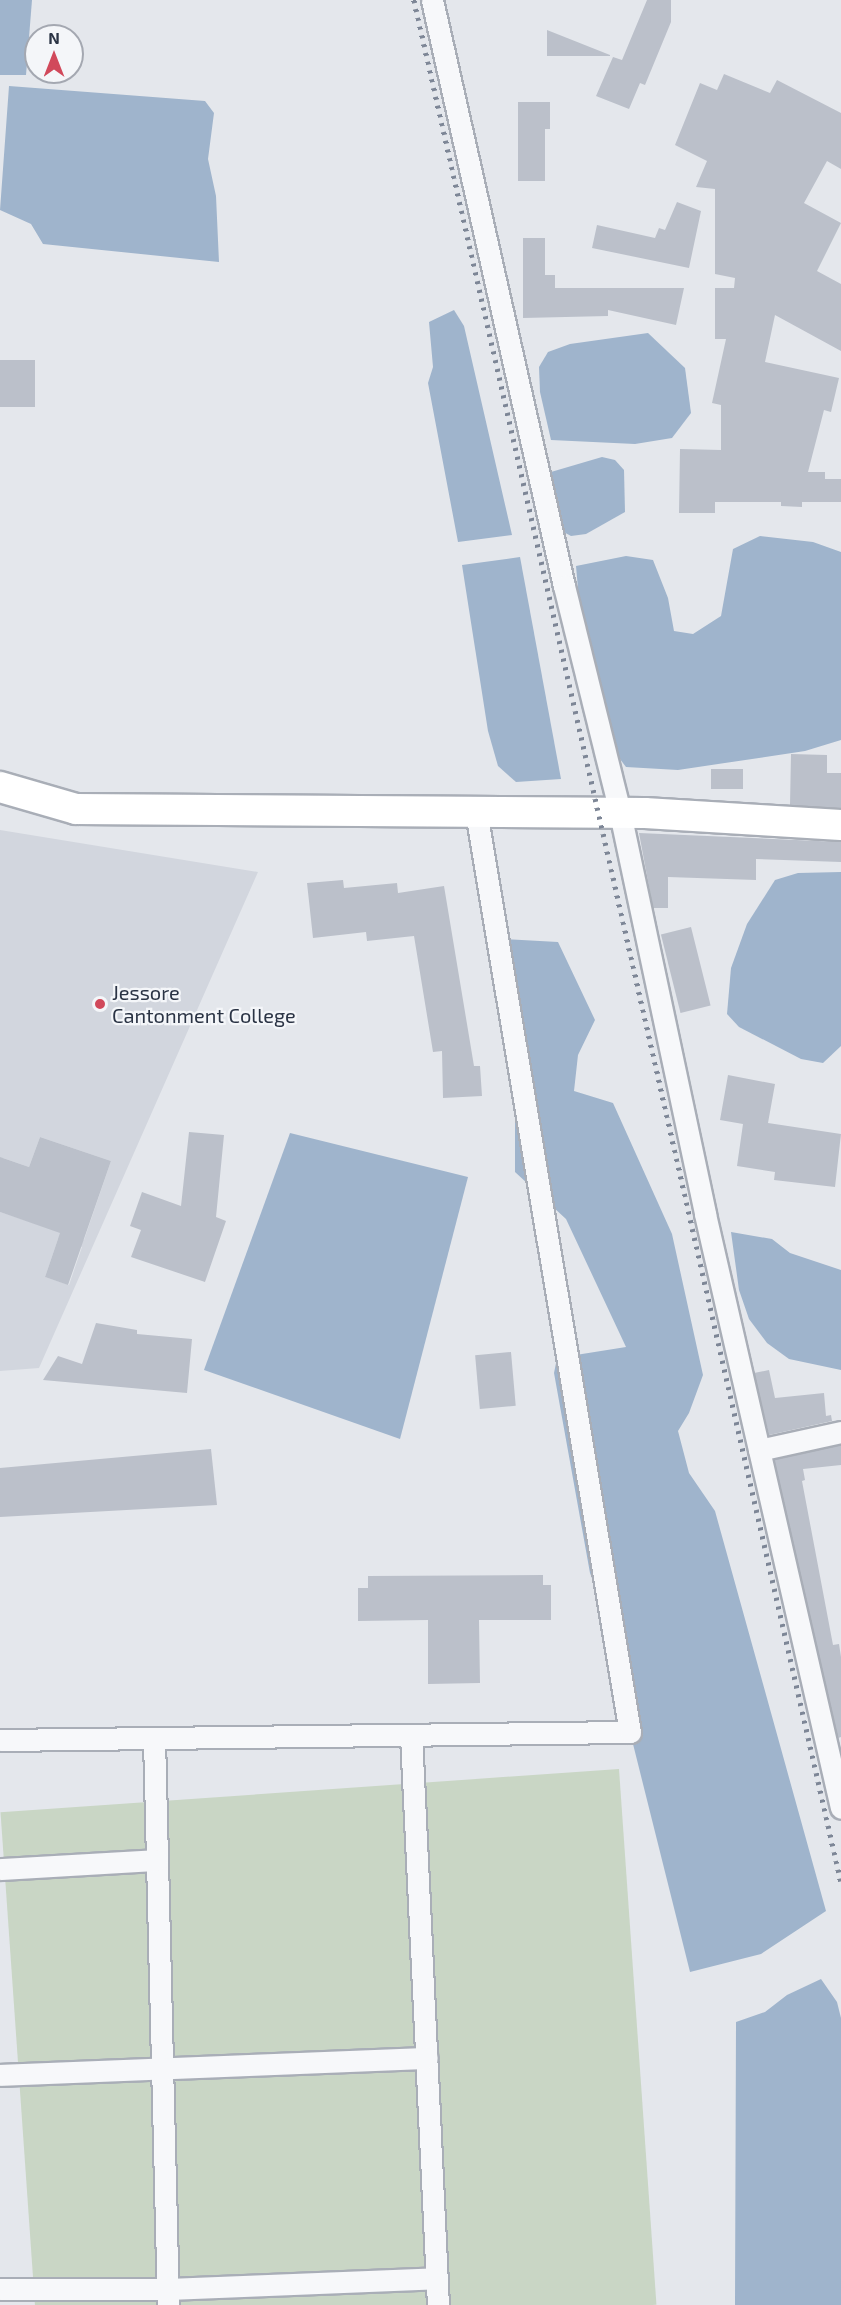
<!DOCTYPE html>
<style>
body{margin:0}
#map{position:relative;width:841px;height:2305px;overflow:hidden;background:#e4e7ec;font-family:"Exo 2",sans-serif}
div>[style]{position:absolute}
.built>*{inset:0;background:#d2d6de}
.green>*{inset:0;background:#c9d6c5;transform-origin:0 0}
.water>*{inset:0;background:#9fb4cc}
.building>*{inset:0;background:#bbc0ca;transform-origin:0 0}
.roads{filter:drop-shadow(2px 0 #a9aeb7) drop-shadow(-2px 0 #a9aeb7) drop-shadow(0 2px #a9aeb7) drop-shadow(0 -2px #a9aeb7)}
.street>*{height:21px;margin:-10.5px;padding:0 10.5px;transform-origin:10.5px;border-radius:10.5px;background:#f7f8fa}
.secondary>*{height:30px;margin:-15px;padding:0 15px;transform-origin:15px;border-radius:15px;background:#fff}
.rail>*{height:4.5px;margin-top:-2.25px;transform-origin:0;background:repeating-linear-gradient(90deg,#7d8696 0 3px,transparent 0 9px)}
.dots>*{width:16px;height:16px;translate:-50% -50%;box-sizing:border-box;border:3px solid #f4f6f9;border-radius:50%}
span{translate:-50% -50%;white-space:nowrap;text-align:center;line-height:1.15;-webkit-text-stroke:4.5px #f4f6f9;paint-order:stroke}
.poi-label{font-size:20px;color:#2b3445}
.left{translate:0 -50%;text-align:left}
.north{position:absolute;left:24px;top:24px;width:60px;height:60px;box-sizing:border-box;background:#f4f6f9;border:2px solid #a4a8b1;border-radius:50%;rotate:0deg;font-size:16px;font-weight:700;line-height:24px;text-align:center;color:#2b3445}
.north::after{content:'';display:block;margin:auto;width:21px;height:27px;background:#d1495b;clip-path:polygon(50% 0,100% 100%,50% 72%,0 100%)}
</style>
<div id="map">
<div class="built">
<div style="clip-path:polygon(evenodd,0 830px,258px 872px,39px 1368px,0 1371px,0 1212px,84px 1240px,111px 1161px,40px 1137px,29px 1167px,3px 1158px,0 1166px,0 830px,58px 1239px,82px 1247px,69px 1285px,45px 1277px,58px 1239px)"></div>
</div>
<div class="green">
<div style="left:619px;top:1769px;width:537px;height:620px;rotate:86deg"></div>
</div>
<div class="water">
<div style="clip-path:polygon(0 0,32px 0,26px 75px,0 75px)"></div>
<div style="clip-path:polygon(9px 86px,205px 101px,214px 113px,208px 159px,216px 196px,219px 262px,43px 244px,31px 224px,0 210px)"></div>
<div style="clip-path:polygon(454px 310px,464px 326px,512px 535px,458px 542px,428px 383px,433px 367px,429px 322px)"></div>
<div style="clip-path:polygon(648px 333px,685px 368px,691px 413px,672px 438px,635px 444px,551px 440px,540px 392px,539px 367px,548px 352px,570px 344px)"></div>
<div style="clip-path:polygon(602px 457px,615px 460px,624px 470px,625px 512px,586px 534px,571px 536px,560px 530px,553px 514px,551px 472px)"></div>
<div style="clip-path:polygon(760px 536px,813px 542px,841px 552px,841px 740px,805px 751px,678px 770px,626px 767px,614px 751px,580px 612px,576px 566px,626px 556px,653px 560px,668px 598px,674px 631px,693px 634px,721px 616px,733px 549px)"></div>
<div style="clip-path:polygon(520px 557px,561px 779px,516px 782px,498px 766px,488px 731px,462px 565px)"></div>
<div style="clip-path:polygon(841px 872px,841px 1046px,823px 1063px,801px 1059px,739px 1027px,727px 1014px,731px 968px,747px 924px,775px 880px,798px 873px)"></div>
<div style="clip-path:polygon(503px 939px,558px 942px,595px 1020px,578px 1055px,574px 1091px,613px 1103px,672px 1234px,703px 1375px,689px 1413px,678px 1431px,689px 1473px,715px 1511px,826px 1911px,761px 1954px,690px 1972px,613px 1664px,611px 1628px,590px 1573px,554px 1373px,557px 1358px,626px 1347px,566px 1219px,515px 1172px,515px 1101px)"></div>
<div style="clip-path:polygon(290px 1133px,468px 1177px,400px 1439px,204px 1370px)"></div>
<div style="clip-path:polygon(731px 1232px,772px 1239px,790px 1253px,841px 1270px,841px 1370px,789px 1359px,767px 1343px,749px 1319px,739px 1290px)"></div>
<div style="clip-path:polygon(821px 1979px,837px 2002px,841px 2018px,841px 2305px,735px 2305px,736px 2022px,765px 2012px,787px 1995px)"></div>
</div>
<div class="building">
<div style="clip-path:polygon(647px 0,671px 0,671px 22px,645px 85px,640px 83px,629px 109px,596px 96px,613px 57px,622px 60px)"></div>
<div style="clip-path:polygon(547px 30px,610px 55px,610px 56px,547px 56px)"></div>
<div style="clip-path:polygon(724px 74px,770px 93px,777px 80px,841px 113px,841px 169px,827px 161px,804px 203px,841px 223px,817px 271px,841px 284px,841px 351px,775px 315px,765px 362px,839px 378px,831px 412px,824px 410px,808px 472px,825px 472px,825px 479px,841px 479px,841px 502px,802px 502px,802px 507px,781px 506px,781px 502px,715px 502px,715px 513px,679px 513px,680px 449px,721px 450px,721px 405px,712px 403px,726px 339px,715px 339px,715px 288px,734px 288px,735px 278px,715px 274px,715px 189px,696px 187px,707px 161px,675px 145px,700px 83px,717px 90px)"></div>
<div style="clip-path:polygon(518px 102px,550px 102px,550px 129px,545px 129px,545px 181px,518px 181px)"></div>
<div style="clip-path:polygon(677px 202px,701px 211px,689px 268px,592px 248px,597px 225px,655px 238px,659px 228px,665px 230px)"></div>
<div style="clip-path:polygon(523px 238px,545px 238px,545px 275px,555px 275px,555px 288px,684px 288px,676px 325px,608px 310px,608px 316px,523px 318px)"></div>
<div style="left:0;top:360px;width:35px;height:47px"></div>
<div style="clip-path:polygon(791px 754px,827px 755px,827px 773px,841px 773px,841px 808px,790px 805px)"></div>
<div style="left:711px;top:769px;width:32px;height:20px"></div>
<div style="clip-path:polygon(639px 833px,841px 842px,841px 862px,756px 859px,756px 880px,668px 877px,668px 908px,653px 908px)"></div>
<div style="clip-path:polygon(343px 880px,344px 888px,397px 883px,398px 893px,444px 886px,474px 1066px,480px 1066px,482px 1096px,443px 1098px,442px 1051px,433px 1052px,414px 936px,367px 941px,366px 932px,313px 938px,307px 883px)"></div>
<div style="left:691px;top:927px;width:81px;height:31px;rotate:76deg"></div>
<div style="clip-path:polygon(728px 1075px,775px 1084px,768px 1123px,841px 1134px,835px 1187px,774px 1180px,775px 1172px,737px 1166px,743px 1124px,720px 1120px)"></div>
<div style="clip-path:polygon(189px 1132px,224px 1135px,216px 1217px,226px 1221px,205px 1282px,131px 1257px,141px 1230px,130px 1226px,142px 1192px,181px 1206px)"></div>
<div style="clip-path:polygon(40px 1137px,111px 1161px,68px 1285px,45px 1277px,60px 1233px,0 1212px,0 1157px,29px 1167px)"></div>
<div style="clip-path:polygon(96px 1323px,137px 1330px,137px 1334px,192px 1339px,187px 1393px,43px 1380px,58px 1356px,82px 1364px)"></div>
<div style="left:511px;top:1352px;width:54px;height:36px;rotate:85deg"></div>
<div style="clip-path:polygon(769px 1370px,775px 1398px,824px 1393px,826px 1416px,831px 1415px,832px 1421px,769px 1435px,754px 1373px)"></div>
<div style="clip-path:polygon(841px 1445px,841px 1465px,803px 1469px,805px 1480px,802px 1481px,833px 1645px,839px 1644px,841px 1657px,841px 1737px,838px 1738px,774px 1460px)"></div>
<div style="clip-path:polygon(211px 1449px,217px 1505px,0 1517px,0 1468px)"></div>
<div style="clip-path:polygon(543px 1575px,543px 1585px,551px 1585px,551px 1620px,479px 1620px,480px 1683px,428px 1684px,428px 1620px,358px 1621px,358px 1588px,368px 1588px,368px 1576px)"></div>
</div>
<div class="roads">
<div class="street">
<div style="left:432px;top:0;width:601px;rotate:77.31deg"></div>
<div style="left:564px;top:586px;width:234px;rotate:76.1deg"></div>
<div style="left:620px;top:813px;width:410px;rotate:78deg"></div>
<div style="left:705px;top:1214px;width:609px;rotate:77.1deg"></div>
<div style="left:759px;top:1450px;width:84px;rotate:-12.4deg"></div>
<div style="left:411px;top:1735px;width:571px;rotate:87.29deg"></div>
<div style="left:154px;top:1738px;width:567px;rotate:88.59deg"></div>
<div style="left:0;top:1740px;width:630px;rotate:-0.73deg"></div>
<div style="left:630px;top:1732px;width:933px;rotate:-99.5deg"></div>
<div style="left:0;top:1869px;width:157px;rotate:-3.3deg"></div>
<div style="left:0;top:2075px;width:427px;rotate:-2.3deg"></div>
<div style="left:0;top:2289px;width:168px"></div>
<div style="left:168px;top:2289px;width:269px;rotate:-2.3deg"></div>
</div>
<div class="secondary">
<div style="left:0;top:787px;width:79px;rotate:16.1deg"></div>
<div style="left:76px;top:809px;width:569px;rotate:0.4deg"></div>
<div style="left:645px;top:813px;width:196px;rotate:3.5deg"></div>
</div>
</div>
<div class="rail">
<div style="left:414px;top:0;width:1930px;rotate:77.22deg"></div>
</div>
<div class="dots">
<div style="left:100px;top:1004px;background:#d1495b"></div>
</div>
<div class="poi-label">
<span class="left" style="left:112px;top:1004px">Jessore<br>Cantonment College</span>
</div>
<div class="north">N</div>
</div>
